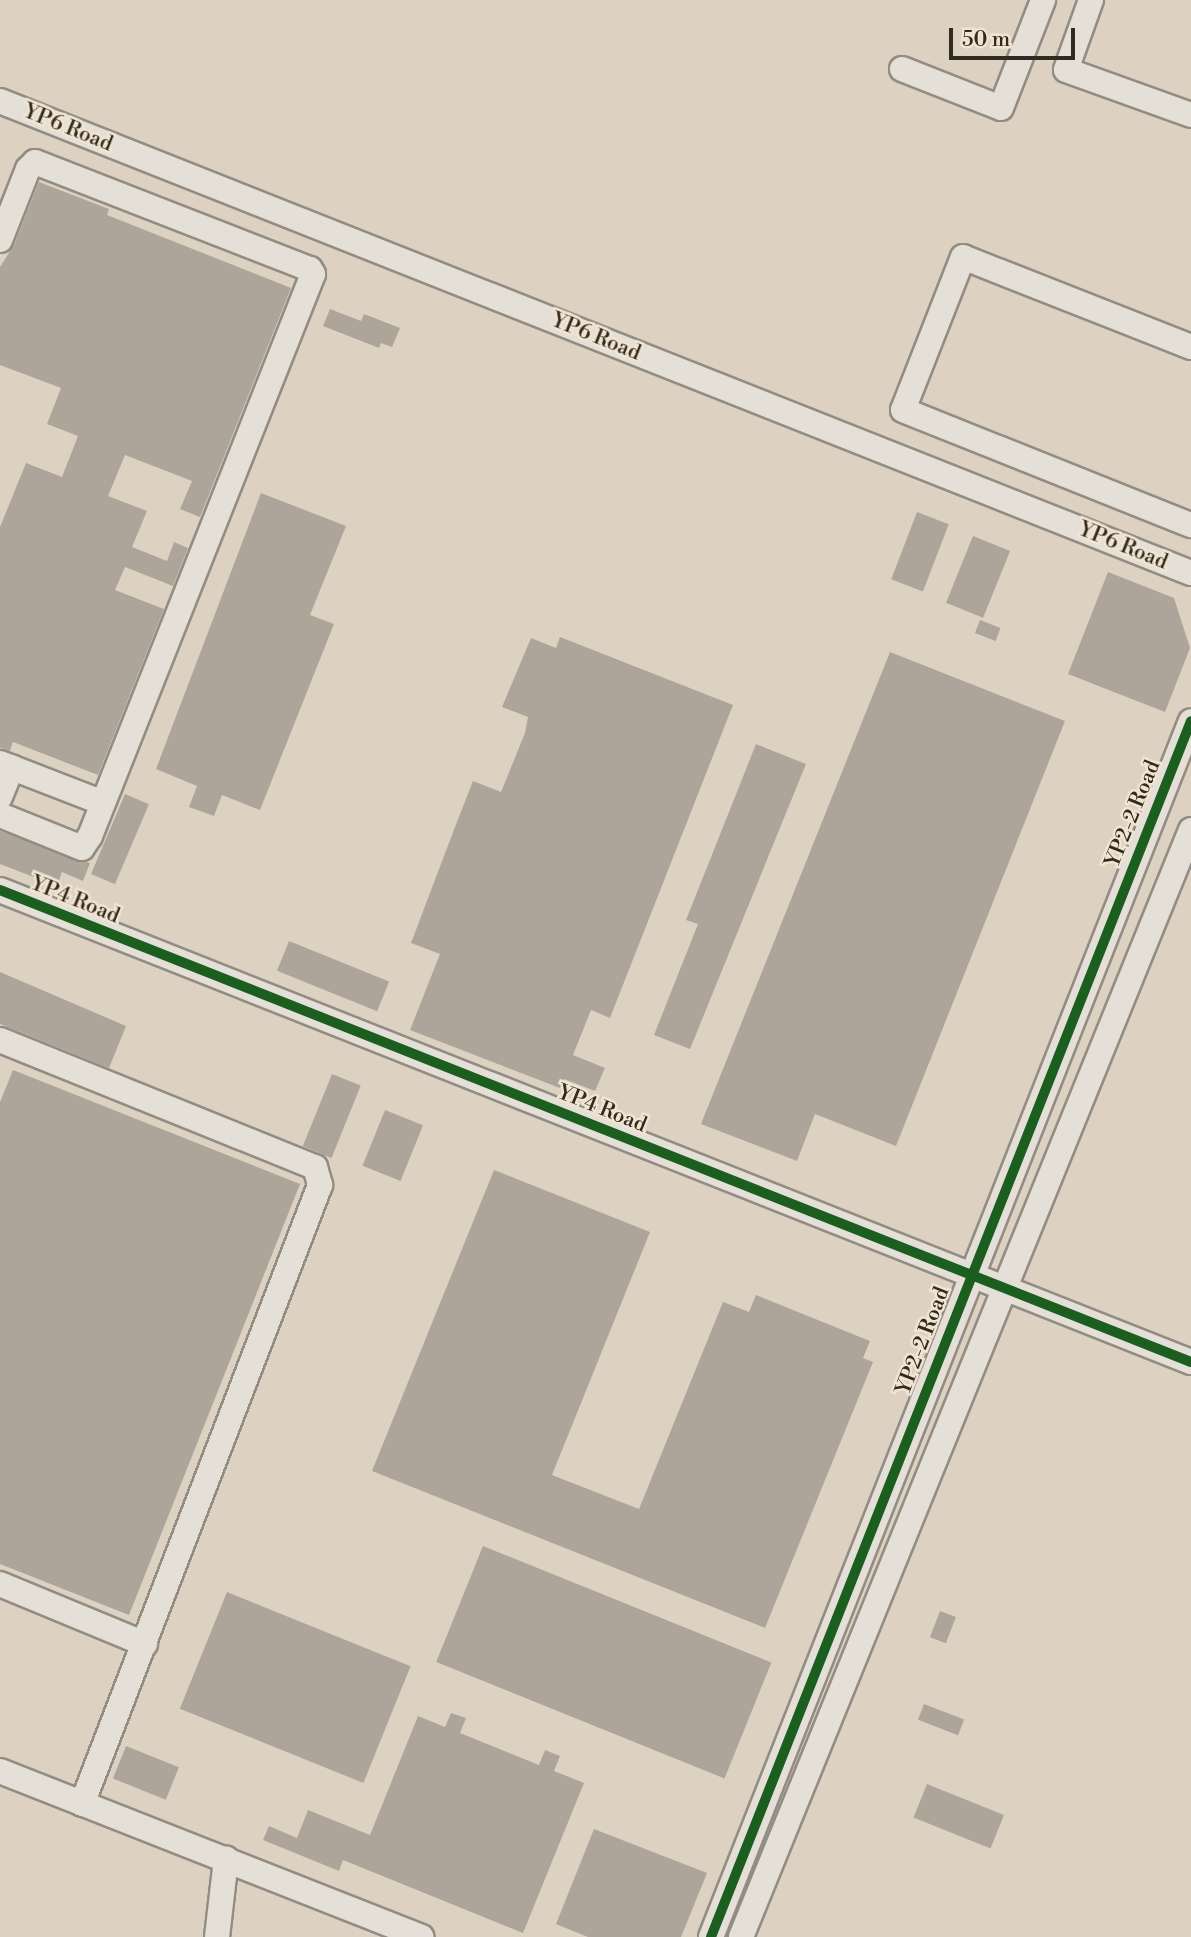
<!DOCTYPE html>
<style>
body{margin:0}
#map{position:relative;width:1191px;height:1937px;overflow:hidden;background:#ddd2c2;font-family:"Libre Bodoni",serif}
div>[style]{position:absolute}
.building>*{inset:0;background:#ada59a;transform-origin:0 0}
.roads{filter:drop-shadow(2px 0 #938c82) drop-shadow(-2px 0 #938c82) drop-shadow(0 2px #938c82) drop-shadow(0 -2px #938c82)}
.minor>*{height:24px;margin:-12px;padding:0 12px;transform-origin:12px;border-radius:12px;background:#e5e0d7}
.cycleway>*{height:10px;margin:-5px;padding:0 5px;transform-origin:5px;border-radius:5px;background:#1b5e20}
span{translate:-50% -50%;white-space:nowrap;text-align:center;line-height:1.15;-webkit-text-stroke:5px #f1e4d0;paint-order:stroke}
.street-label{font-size:21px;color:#312a20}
.scale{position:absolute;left:949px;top:28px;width:126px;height:32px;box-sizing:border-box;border:4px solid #312a20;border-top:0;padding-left:9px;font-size:21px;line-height:24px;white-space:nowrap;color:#312a20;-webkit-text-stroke:5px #f1e4d0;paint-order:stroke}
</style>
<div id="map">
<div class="building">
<div style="clip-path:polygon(39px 182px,109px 209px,107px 215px,291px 288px,200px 517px,180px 509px,192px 481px,125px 455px,108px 496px,147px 511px,132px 547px,167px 561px,174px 542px,188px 548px,173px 586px,125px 567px,115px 590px,164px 609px,98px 775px,13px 742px,10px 751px,0 748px,0 527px,26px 463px,62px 477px,78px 436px,47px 424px,61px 388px,0 365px,0 267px,14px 245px)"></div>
<div style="clip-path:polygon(330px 309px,361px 321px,364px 314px,400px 328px,392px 347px,381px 343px,379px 348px,323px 326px)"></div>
<div style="clip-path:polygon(261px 493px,346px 526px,310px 615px,334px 624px,260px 810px,222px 795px,214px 816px,189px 807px,197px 786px,156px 769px)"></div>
<div style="left:917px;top:512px;width:34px;height:72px;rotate:21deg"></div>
<div style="left:973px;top:536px;width:40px;height:72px;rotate:22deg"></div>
<div style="clip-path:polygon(1108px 572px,1174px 598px,1190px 648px,1165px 712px,1068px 674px)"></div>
<div style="left:980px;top:620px;width:22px;height:14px;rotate:21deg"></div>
<div style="clip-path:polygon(560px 637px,733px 705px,610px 1018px,591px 1010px,573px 1055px,605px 1068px,595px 1091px,564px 1079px,560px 1088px,410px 1030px,440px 954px,411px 943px,455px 827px,473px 781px,501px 792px,525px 733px,528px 717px,502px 707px,531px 638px,556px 648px)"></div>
<div style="clip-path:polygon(890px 652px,1065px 721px,896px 1146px,815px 1114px,797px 1161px,701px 1124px)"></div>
<div style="clip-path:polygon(756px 744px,806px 764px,690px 1049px,654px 1035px,698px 924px,686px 920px)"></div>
<div style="left:125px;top:794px;width:26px;height:87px;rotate:23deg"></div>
<div style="clip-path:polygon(0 831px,90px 863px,83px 881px,62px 872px,57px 886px,0 864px)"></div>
<div style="left:289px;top:941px;width:108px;height:32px;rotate:22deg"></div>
<div style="clip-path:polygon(0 972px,126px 1026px,109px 1068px,0 1024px)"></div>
<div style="clip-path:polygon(13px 1070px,300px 1184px,129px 1615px,0 1564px,0 1102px)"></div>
<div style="left:332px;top:1074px;width:31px;height:78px;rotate:22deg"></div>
<div style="left:385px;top:1110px;width:41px;height:60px;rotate:22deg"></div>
<div style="clip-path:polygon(494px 1170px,650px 1232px,552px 1475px,639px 1509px,723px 1302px,749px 1312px,756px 1295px,870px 1341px,863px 1358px,873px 1362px,765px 1628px,372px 1471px)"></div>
<div style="left:483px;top:1546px;width:311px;height:125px;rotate:22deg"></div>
<div style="left:227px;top:1592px;width:198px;height:126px;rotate:22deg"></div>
<div style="left:940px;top:1611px;width:17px;height:28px;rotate:21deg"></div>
<div style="left:924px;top:1704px;width:43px;height:17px;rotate:21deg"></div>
<div style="clip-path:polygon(451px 1713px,466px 1718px,460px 1733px,539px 1765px,545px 1750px,560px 1756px,554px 1771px,584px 1783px,523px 1933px,343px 1860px,339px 1871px,263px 1840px,269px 1826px,297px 1838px,308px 1810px,370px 1835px,418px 1716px,445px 1727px)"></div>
<div style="left:126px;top:1746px;width:57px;height:35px;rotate:22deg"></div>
<div style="left:927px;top:1784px;width:83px;height:36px;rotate:22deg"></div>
<div style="clip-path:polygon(594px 1829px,707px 1873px,681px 1937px,588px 1937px,556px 1924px)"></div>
</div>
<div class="roads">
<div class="minor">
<div style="left:1091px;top:0;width:74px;rotate:109.7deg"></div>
<div style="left:1066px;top:70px;width:133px;rotate:19.8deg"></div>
<div style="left:902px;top:69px;width:106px;rotate:21.5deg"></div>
<div style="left:1001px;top:108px;width:116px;rotate:-68.7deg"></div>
<div style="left:0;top:101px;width:1281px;rotate:21.62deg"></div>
<div style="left:0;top:240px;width:76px;rotate:-68.5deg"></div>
<div style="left:28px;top:169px;width:10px;rotate:-45deg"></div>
<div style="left:35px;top:162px;width:295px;rotate:21.3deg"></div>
<div style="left:310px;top:269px;width:6px;rotate:59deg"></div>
<div style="left:313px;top:274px;width:605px;rotate:111.64deg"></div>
<div style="left:90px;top:836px;width:14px;rotate:124deg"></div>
<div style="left:82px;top:848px;width:88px;rotate:-158.1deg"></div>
<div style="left:1191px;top:347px;width:245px;rotate:-158.5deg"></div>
<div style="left:963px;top:257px;width:164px;rotate:111.4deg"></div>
<div style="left:903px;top:410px;width:310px;rotate:21.8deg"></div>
<div style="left:0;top:763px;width:110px;rotate:21.2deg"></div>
<div style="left:0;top:797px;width:32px;rotate:-68deg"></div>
<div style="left:0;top:890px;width:1281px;rotate:21.62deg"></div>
<div style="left:0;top:1040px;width:340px;rotate:22deg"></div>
<div style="left:315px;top:1167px;width:19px;rotate:74deg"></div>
<div style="left:320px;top:1185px;width:663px;rotate:111.03deg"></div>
<div style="left:0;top:1584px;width:157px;rotate:22.5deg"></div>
<div style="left:0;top:1771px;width:453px;rotate:21.5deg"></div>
<div style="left:217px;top:1937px;width:79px;rotate:-83.4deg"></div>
<div style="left:711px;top:1937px;width:1307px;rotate:-68.46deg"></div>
<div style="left:741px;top:1937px;width:1195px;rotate:-67.88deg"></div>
</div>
</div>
<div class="cycleway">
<div style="left:0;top:890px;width:1281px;rotate:21.62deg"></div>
<div style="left:711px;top:1937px;width:1307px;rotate:-68.46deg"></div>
</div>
<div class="street-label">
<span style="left:68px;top:128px;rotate:22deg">YP6 Road</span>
<span style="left:596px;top:337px;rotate:22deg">YP6 Road</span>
<span style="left:1123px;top:546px;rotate:22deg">YP6 Road</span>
<span style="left:1133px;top:814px;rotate:-68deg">YP2-2 Road</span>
<span style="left:75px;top:900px;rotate:22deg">YP4 Road</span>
<span style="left:602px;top:1109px;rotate:22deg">YP4 Road</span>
<span style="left:923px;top:1341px;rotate:-69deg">YP2-2 Road</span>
</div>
<div class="scale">50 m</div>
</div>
